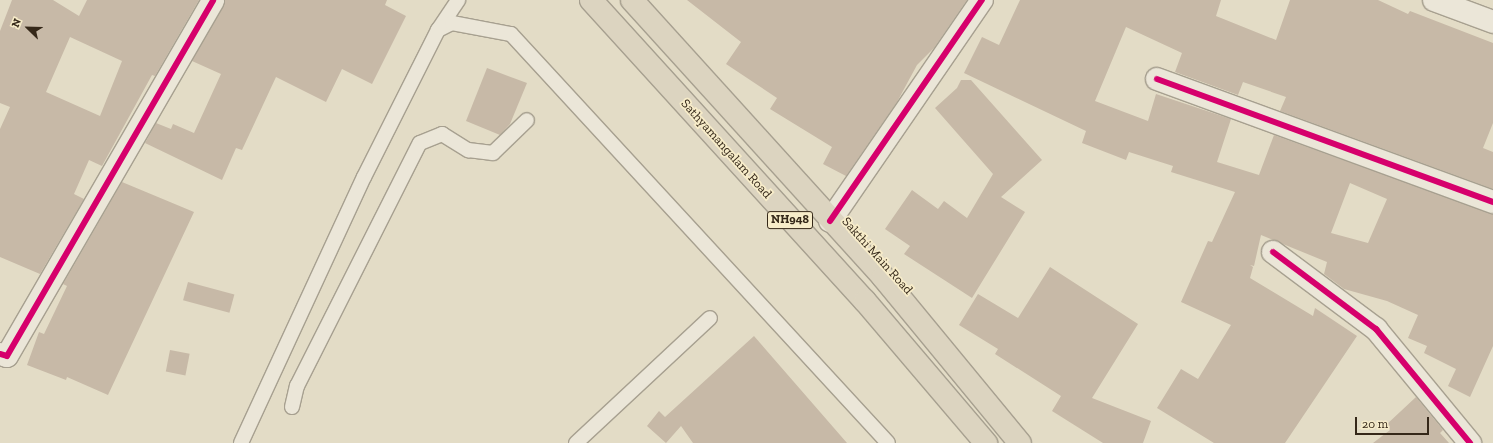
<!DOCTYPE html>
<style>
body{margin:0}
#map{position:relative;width:1493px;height:443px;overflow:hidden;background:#e3dcc6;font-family:"Zilla Slab",serif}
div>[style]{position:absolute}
.building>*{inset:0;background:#c7b9a7;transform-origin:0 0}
.roads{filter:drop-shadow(1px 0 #a7a090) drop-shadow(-1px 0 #a7a090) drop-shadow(0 1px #a7a090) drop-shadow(0 -1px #a7a090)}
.service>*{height:14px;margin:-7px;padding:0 7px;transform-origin:7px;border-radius:7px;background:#ebe6d8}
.minor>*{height:22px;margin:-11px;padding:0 11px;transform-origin:11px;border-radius:11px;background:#ebe6d8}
.trunk>*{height:22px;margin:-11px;padding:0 11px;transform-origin:11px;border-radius:11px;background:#dcd4c0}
.cycleway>*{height:6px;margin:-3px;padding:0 3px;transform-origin:3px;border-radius:3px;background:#d6006c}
span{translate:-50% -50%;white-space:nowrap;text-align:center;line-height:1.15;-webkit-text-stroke:3.5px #f7ecc9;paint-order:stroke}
.shield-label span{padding:1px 3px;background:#f7ecc9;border:1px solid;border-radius:3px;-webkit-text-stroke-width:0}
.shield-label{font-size:12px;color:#352819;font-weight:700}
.street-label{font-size:13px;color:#352819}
.north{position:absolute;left:8px;top:8px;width:40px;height:40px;-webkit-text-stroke:3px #f7ecc9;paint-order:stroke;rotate:293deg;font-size:11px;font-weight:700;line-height:16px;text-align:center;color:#352819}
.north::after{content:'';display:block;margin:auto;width:14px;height:18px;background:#352819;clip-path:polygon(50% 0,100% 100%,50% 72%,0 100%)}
.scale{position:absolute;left:1355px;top:417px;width:74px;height:18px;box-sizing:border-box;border:2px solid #352819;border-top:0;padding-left:5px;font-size:12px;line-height:14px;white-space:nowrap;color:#352819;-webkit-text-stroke:3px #f7ecc9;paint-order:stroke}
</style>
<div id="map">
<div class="building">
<div style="clip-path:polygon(evenodd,12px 0,53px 0,79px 16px,87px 0,199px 0,155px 76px,152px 75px,102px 166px,89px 160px,74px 194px,84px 199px,40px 274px,0 257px,0 129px,10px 107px,0 103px,0 31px,12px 0,70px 37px,122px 61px,100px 116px,46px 92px,70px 37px)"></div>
<div style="clip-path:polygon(225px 0,387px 0,385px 5px,406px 16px,372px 84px,342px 69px,326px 102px,276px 77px,242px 150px,236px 148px,222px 180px,145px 143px,156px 123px,171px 129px,173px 124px,194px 133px,221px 74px,192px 61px)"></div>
<div style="clip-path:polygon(687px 0,967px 0,934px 48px,917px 65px,897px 102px,846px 176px,823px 164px,832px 147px,770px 109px,777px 98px,726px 64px,741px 42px)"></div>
<div style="clip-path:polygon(evenodd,1020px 0,1221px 0,1216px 16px,1276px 40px,1290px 0,1378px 0,1408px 14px,1410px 11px,1493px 43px,1493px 123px,1483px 148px,1493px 152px,1493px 189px,1280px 111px,1286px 97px,1243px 82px,1238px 95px,1175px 72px,1182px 53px,1126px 27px,1095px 101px,1148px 121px,1156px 94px,1231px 119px,1217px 162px,1259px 175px,1274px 135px,1493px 214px,1493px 346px,1470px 397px,1448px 386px,1456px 369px,1424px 353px,1427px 346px,1408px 338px,1418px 315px,1387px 301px,1344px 289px,1324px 274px,1327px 262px,1261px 235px,1254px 266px,1250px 265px,1253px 267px,1250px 278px,1313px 316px,1315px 308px,1357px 336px,1285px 443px,1214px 443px,1157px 408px,1181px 369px,1198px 379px,1231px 325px,1181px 302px,1208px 241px,1212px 242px,1235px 192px,1171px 172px,1173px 166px,1129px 152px,1126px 160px,1082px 143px,1086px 131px,964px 73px,982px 37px,999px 45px,1020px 0,1350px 183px,1387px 199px,1368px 243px,1331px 233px,1350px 183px)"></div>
<div style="clip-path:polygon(487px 68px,527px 83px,510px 124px,500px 135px,466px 121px)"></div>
<div style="clip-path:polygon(961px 80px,971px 80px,1042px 160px,1001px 197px,1025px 212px,972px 298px,904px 254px,910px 246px,885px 229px,912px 190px,938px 209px,944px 201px,967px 218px,993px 174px,935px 108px,957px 88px)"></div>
<div style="clip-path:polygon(122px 182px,194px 212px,108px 395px,67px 377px,66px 380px,27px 365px,39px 332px,44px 334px,67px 286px,63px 284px)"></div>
<div style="clip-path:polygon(1050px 267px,1138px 324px,1092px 398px,1151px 421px,1143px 443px,1103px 443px,1052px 411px,1061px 396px,995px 354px,998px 349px,959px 325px,978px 294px,1018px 318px)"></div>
<div style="left:188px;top:282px;width:48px;height:19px;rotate:15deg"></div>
<div style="clip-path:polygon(754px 336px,847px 443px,693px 443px,681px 426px,666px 443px,647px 426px,659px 411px,665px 417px)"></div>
<div style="left:170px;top:350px;width:20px;height:22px;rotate:11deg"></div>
<div style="clip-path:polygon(1416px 397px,1443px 430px,1440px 433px,1449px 443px,1373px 443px,1390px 430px,1386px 425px)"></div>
</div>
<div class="roads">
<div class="service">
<div style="left:438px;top:30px;width:36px;rotate:-56deg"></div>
<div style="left:292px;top:407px;width:22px;rotate:-77deg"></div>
<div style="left:297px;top:386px;width:272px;rotate:-63.2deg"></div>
<div style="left:420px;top:143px;width:24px;rotate:-22deg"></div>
<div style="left:442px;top:134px;width:31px;rotate:32deg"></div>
<div style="left:468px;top:150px;width:25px;rotate:7deg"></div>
<div style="left:493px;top:153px;width:47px;rotate:-44.1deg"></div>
<div style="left:241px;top:443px;width:293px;rotate:-65.2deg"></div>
<div style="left:364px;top:177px;width:165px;rotate:-63.3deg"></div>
<div style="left:438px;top:30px;width:16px;rotate:-27deg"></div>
<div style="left:452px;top:23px;width:60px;rotate:10.6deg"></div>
<div style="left:511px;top:34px;width:556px;rotate:47.33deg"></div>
<div style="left:576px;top:443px;width:183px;rotate:-43deg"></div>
</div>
<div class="minor">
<div style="left:1434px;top:0;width:63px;rotate:20.4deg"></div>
<div style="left:1157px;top:79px;width:358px;rotate:20.1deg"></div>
<div style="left:830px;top:221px;width:268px;rotate:-55.5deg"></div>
<div style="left:1273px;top:252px;width:129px;rotate:36.8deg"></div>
<div style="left:1376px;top:329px;width:148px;rotate:50.5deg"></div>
<div style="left:0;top:354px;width:7px;rotate:16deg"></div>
<div style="left:7px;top:356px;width:411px;rotate:-59.9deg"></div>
</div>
<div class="trunk">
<div style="left:591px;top:0;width:407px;rotate:47.7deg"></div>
<div style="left:865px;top:301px;width:187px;rotate:49.6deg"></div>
<div style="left:632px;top:0;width:374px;rotate:47.8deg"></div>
<div style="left:883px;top:277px;width:215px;rotate:50.5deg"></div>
</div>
</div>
<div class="cycleway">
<div style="left:1157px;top:79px;width:358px;rotate:20.1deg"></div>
<div style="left:830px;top:221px;width:268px;rotate:-55.5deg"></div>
<div style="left:1273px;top:252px;width:129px;rotate:36.8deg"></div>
<div style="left:1376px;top:329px;width:148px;rotate:50.5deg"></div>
<div style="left:0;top:354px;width:7px;rotate:16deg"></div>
<div style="left:7px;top:356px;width:411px;rotate:-59.9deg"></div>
</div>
<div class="shield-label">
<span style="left:790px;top:220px">NH948</span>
</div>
<div class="street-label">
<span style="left:726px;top:149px;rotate:48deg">Sathyamangalam Road</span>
<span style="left:877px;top:256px;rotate:48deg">Sakthi Main Road</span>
</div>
<div class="north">N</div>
<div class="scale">20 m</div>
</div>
